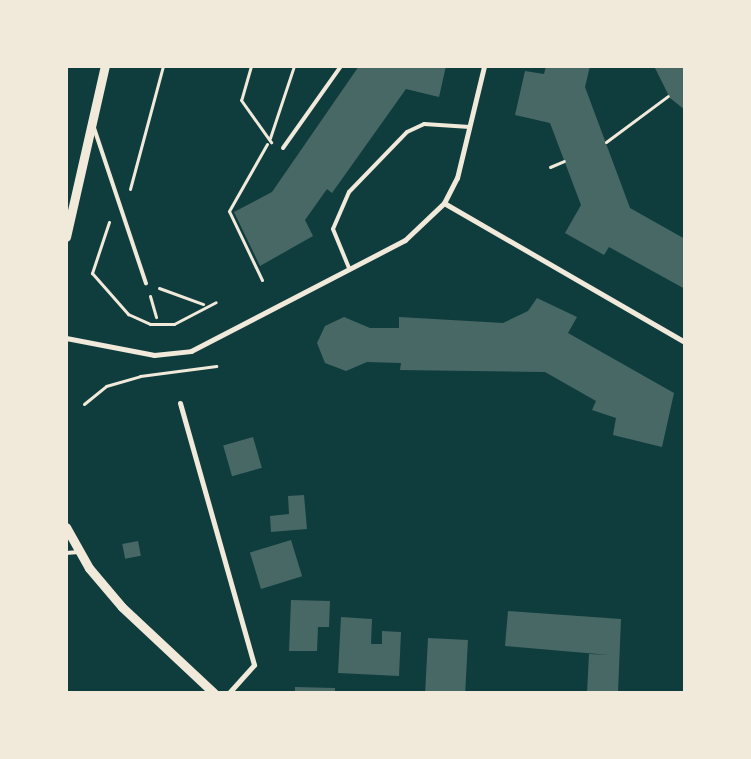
<!DOCTYPE html>
<style>
body{margin:0}
#map{position:relative;width:751px;height:759px;overflow:hidden;background:#0f3d3e;font-family:Raleway,sans-serif}
div>[style]{position:absolute}
.building>*{inset:0;background:#486865;transform-origin:0 0}
.path>*{height:3px;margin:-1.5px;padding:0 1.5px;transform-origin:1.5px;border-radius:1.5px;background:#f1e9da}
.service>*{height:4px;margin:-2px;padding:0 2px;transform-origin:2px;border-radius:2px;background:#f1e9da}
.minor>*{height:5px;margin:-2.5px;padding:0 2.5px;transform-origin:2.5px;border-radius:2.5px;background:#f1e9da}
.tertiary>*{height:9px;margin:-4.5px;padding:0 4.5px;transform-origin:4.5px;border-radius:4.5px;background:#f1e9da}
span{translate:-50% -50%;white-space:nowrap;text-align:center;line-height:1.15;-webkit-text-stroke:4px #f1e9da;paint-order:stroke}
.frame{position:absolute;inset:0;border:68px solid #f1e9da;pointer-events:none}
</style>
<div id="map">
<div class="building">
<div style="clip-path:polygon(359px 66px,446px 66px,439px 97px,406px 89px,332px 193px,327px 189px,305px 220px,313px 236px,260px 266px,234px 212px,272px 192px)"></div>
<div style="clip-path:polygon(546px 66px,590px 66px,585px 87px,630px 208px,685px 239px,685px 289px,609px 247px,604px 255px,565px 233px,581px 205px,550px 123px,515px 115px,525px 71px,544px 74px)"></div>
<div style="clip-path:polygon(654px 66px,685px 66px,685px 110px,670px 98px)"></div>
<div style="clip-path:polygon(537px 298px,577px 317px,568px 333px,674px 393px,662px 447px,613px 435px,616px 418px,592px 410px,596px 401px,545px 372px,400px 370px,401px 363px,367px 362px,346px 371px,325px 363px,317px 343px,325px 326px,344px 317px,370px 328px,399px 328px,399px 317px,503px 323px,528px 311px)"></div>
<div style="left:253px;top:437px;width:32px;height:31px;rotate:74deg"></div>
<div style="clip-path:polygon(304px 495px,307px 529px,271px 532px,270px 516px,289px 514px,288px 496px)"></div>
<div style="left:291px;top:540px;width:38px;height:43px;rotate:73deg"></div>
<div style="left:138px;top:541px;width:15px;height:16px;rotate:79deg"></div>
<div style="clip-path:polygon(291px 600px,330px 601px,329px 627px,318px 627px,317px 651px,289px 651px)"></div>
<div style="clip-path:polygon(508px 611px,621px 619px,618px 693px,587px 693px,589px 654px,609px 655px,505px 646px)"></div>
<div style="clip-path:polygon(341px 617px,372px 619px,371px 644px,382px 644px,382px 631px,401px 632px,399px 676px,338px 673px)"></div>
<div style="left:428px;top:638px;width:40px;height:53px;rotate:3deg"></div>
<div style="clip-path:polygon(295px 687px,335px 688px,335px 693px,295px 693px)"></div>
</div>
<div class="path">
<div style="left:251px;top:66px;width:35px;rotate:106deg"></div>
<div style="left:241px;top:100px;width:52px;rotate:54.5deg"></div>
<div style="left:270px;top:138px;width:76px;rotate:-71.6deg"></div>
<div style="left:606px;top:142px;width:77px;rotate:-36.6deg"></div>
<div style="left:550px;top:167px;width:15px;rotate:-23deg"></div>
<div style="left:130px;top:189px;width:127px;rotate:-75deg"></div>
<div style="left:109px;top:222px;width:54px;rotate:108.4deg"></div>
<div style="left:92px;top:273px;width:55px;rotate:48.7deg"></div>
<div style="left:128px;top:314px;width:24px;rotate:24deg"></div>
<div style="left:150px;top:324px;width:24px"></div>
<div style="left:174px;top:324px;width:47px;rotate:-27.6deg"></div>
<div style="left:262px;top:280px;width:76px;rotate:-115.6deg"></div>
<div style="left:229px;top:211px;width:77px;rotate:-60.4deg"></div>
<div style="left:159px;top:288px;width:47px;rotate:20deg"></div>
<div style="left:150px;top:296px;width:22px;rotate:74deg"></div>
<div style="left:84px;top:404px;width:28px;rotate:-39deg"></div>
<div style="left:106px;top:386px;width:35px;rotate:-16deg"></div>
<div style="left:140px;top:376px;width:77px;rotate:-7.5deg"></div>
</div>
<div class="service">
<div style="left:93px;top:125px;width:167px;rotate:71.5deg"></div>
<div style="left:283px;top:148px;width:100px;rotate:-54.7deg"></div>
<div style="left:349px;top:268px;width:42px;rotate:-112.3deg"></div>
<div style="left:333px;top:229px;width:40px;rotate:-66.6deg"></div>
<div style="left:349px;top:192px;width:83px;rotate:-46deg"></div>
<div style="left:407px;top:132px;width:19px;rotate:-25deg"></div>
<div style="left:424px;top:124px;width:46px;rotate:3.7deg"></div>
<div style="left:66px;top:553px;width:13px;rotate:-4deg"></div>
</div>
<div class="minor">
<div style="left:444px;top:203px;width:278px;rotate:30deg"></div>
<div style="left:66px;top:338px;width:90px;rotate:10.9deg"></div>
<div style="left:154px;top:355px;width:37px;rotate:-6deg"></div>
<div style="left:191px;top:351px;width:241px;rotate:-27.4deg"></div>
<div style="left:405px;top:240px;width:54px;rotate:-43.5deg"></div>
<div style="left:444px;top:203px;width:28px;rotate:-63deg"></div>
<div style="left:457px;top:178px;width:115px;rotate:-76.4deg"></div>
<div style="left:180px;top:403px;width:272px;rotate:74.2deg"></div>
<div style="left:254px;top:665px;width:38px;rotate:132deg"></div>
</div>
<div class="tertiary">
<div style="left:66px;top:237px;width:175px;rotate:-77.2deg"></div>
<div style="left:66px;top:527px;width:47px;rotate:60.7deg"></div>
<div style="left:89px;top:568px;width:51px;rotate:49.8deg"></div>
<div style="left:122px;top:607px;width:126px;rotate:43.1deg"></div>
</div>
<div class="frame"></div>
</div>
